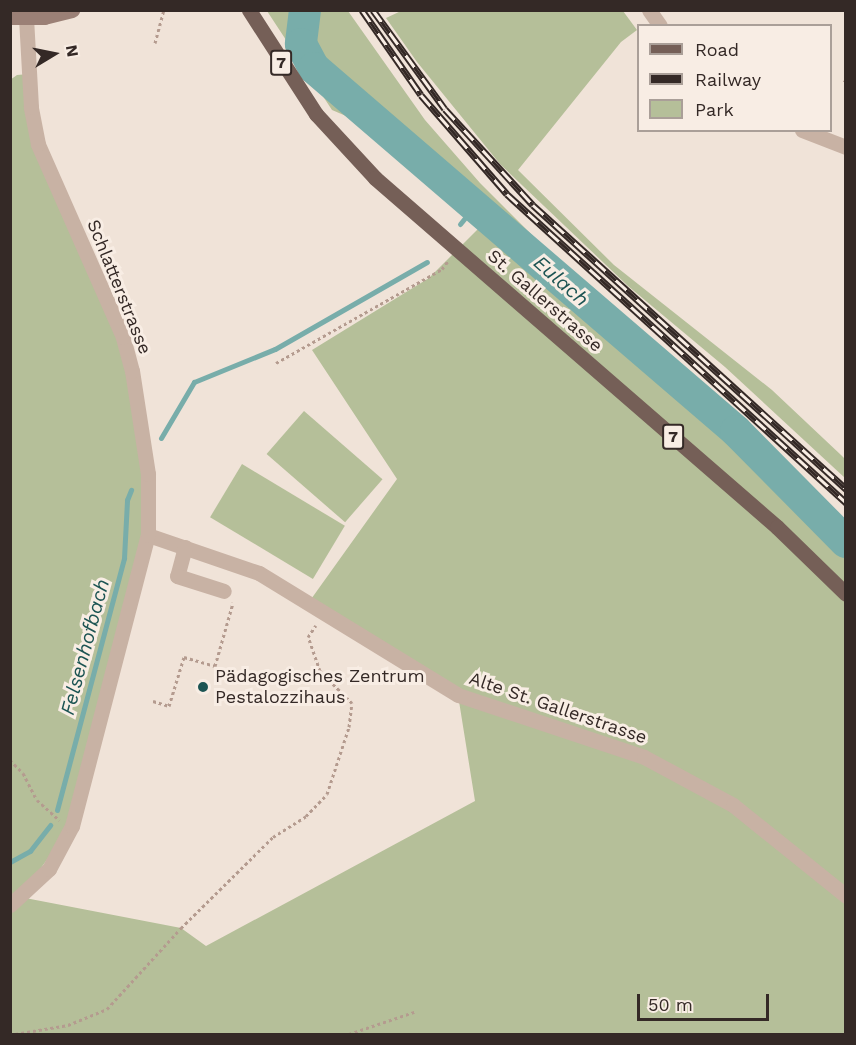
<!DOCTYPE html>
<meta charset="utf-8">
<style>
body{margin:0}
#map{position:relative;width:856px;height:1045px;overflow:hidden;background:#f0e3d8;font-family:"Work Sans",sans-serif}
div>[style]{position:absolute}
.green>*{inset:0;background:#b5bf99;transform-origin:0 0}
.stream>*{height:5px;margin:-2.5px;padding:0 2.5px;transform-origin:2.5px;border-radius:2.5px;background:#78adaa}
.river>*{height:32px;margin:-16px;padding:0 16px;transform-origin:16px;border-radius:16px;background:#78adaa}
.path>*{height:3px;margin-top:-1.5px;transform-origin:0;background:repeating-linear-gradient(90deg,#b49b8f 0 3px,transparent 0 6px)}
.minor>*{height:15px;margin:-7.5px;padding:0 7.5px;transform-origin:7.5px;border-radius:7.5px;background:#c8b2a4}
.tertiary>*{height:15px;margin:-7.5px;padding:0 7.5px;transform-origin:7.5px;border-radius:7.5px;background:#c8b2a4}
.secondary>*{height:15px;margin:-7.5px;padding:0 7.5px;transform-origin:7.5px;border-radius:7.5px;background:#9b8076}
.primary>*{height:15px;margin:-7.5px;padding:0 7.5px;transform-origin:7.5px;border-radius:7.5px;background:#755f57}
.rail>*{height:7px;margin-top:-3.5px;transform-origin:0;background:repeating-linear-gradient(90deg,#f8ede4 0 14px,#342926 0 28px);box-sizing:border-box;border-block:2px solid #342926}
.dots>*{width:16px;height:16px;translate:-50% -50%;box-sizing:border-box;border:3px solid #f8ede4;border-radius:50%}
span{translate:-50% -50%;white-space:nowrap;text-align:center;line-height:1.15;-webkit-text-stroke:6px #f8ede4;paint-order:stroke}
.shield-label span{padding:2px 4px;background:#f8ede4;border:2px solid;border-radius:4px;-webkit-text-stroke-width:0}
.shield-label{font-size:16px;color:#342926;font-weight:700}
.street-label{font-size:18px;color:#342926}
.poi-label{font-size:18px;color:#342926}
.left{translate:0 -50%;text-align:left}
.water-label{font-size:20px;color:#1c5453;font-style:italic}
.frame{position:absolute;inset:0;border:12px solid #342926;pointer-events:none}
.legend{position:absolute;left:637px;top:24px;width:195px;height:108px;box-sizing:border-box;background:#f8ede4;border:2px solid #aa9f98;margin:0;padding:8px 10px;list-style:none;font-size:18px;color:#342926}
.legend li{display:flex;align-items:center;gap:12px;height:30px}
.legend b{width:30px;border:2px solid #aa9f98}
.north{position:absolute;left:24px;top:24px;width:60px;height:60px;-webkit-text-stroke:4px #f8ede4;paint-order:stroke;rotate:80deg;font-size:16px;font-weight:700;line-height:24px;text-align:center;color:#342926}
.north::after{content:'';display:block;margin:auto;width:21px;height:27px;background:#342926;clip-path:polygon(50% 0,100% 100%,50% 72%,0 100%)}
.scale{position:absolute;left:637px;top:994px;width:132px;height:27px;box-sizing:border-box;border:3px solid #342926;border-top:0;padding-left:8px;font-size:18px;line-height:21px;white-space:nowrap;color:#342926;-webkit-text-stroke:4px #f8ede4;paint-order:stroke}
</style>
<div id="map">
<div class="green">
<div style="clip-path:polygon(267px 11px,348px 11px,425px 120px,480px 183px,537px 240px,789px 463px,845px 520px,845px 1034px,11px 1034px,10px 80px,17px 75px,29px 74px,31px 107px,132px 371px,148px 535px,72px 825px,20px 897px,181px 928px,206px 946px,475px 801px,458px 695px,309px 602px,397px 479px,312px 350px,429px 278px,483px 224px,353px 119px,332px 110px)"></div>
<div style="clip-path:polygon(401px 11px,623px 11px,637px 30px,621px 42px,518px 170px,614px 265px,772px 390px,841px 455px,845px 459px,845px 478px,725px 367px,628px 286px,500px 164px,417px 62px,386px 18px)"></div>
<div style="left:304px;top:411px;width:104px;height:57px;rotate:41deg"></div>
<div style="left:242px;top:464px;width:120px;height:62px;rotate:31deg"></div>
</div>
<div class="stream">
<div style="left:460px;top:224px;width:22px;rotate:-51deg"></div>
<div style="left:161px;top:438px;width:65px;rotate:-59.5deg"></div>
<div style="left:194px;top:382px;width:87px;rotate:-22.2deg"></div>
<div style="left:275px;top:349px;width:175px;rotate:-29.8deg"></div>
<div style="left:57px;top:810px;width:261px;rotate:-75.1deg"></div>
<div style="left:124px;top:558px;width:58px;rotate:-87deg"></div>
<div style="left:127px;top:500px;width:11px;rotate:-68deg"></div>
<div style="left:10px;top:862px;width:23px;rotate:-29deg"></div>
<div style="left:30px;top:851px;width:33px;rotate:-52deg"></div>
</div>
<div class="river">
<div style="left:305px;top:10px;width:34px;rotate:97deg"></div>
<div style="left:301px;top:44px;width:27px;rotate:62deg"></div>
<div style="left:314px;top:68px;width:557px;rotate:40.7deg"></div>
<div style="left:736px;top:431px;width:156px;rotate:45.3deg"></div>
</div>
<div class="path">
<div style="left:155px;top:43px;width:34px;rotate:-75deg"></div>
<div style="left:844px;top:82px;width:3px;rotate:-45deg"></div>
<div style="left:276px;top:363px;width:191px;rotate:-29.5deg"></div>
<div style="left:442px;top:269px;width:10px;rotate:-53deg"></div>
<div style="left:153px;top:701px;width:17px;rotate:17deg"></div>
<div style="left:169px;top:706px;width:51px;rotate:-73deg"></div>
<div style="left:184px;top:657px;width:32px;rotate:16deg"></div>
<div style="left:215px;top:666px;width:66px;rotate:-74.1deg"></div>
<div style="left:10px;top:760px;width:18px;rotate:45deg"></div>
<div style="left:23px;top:773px;width:30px;rotate:63deg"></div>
<div style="left:37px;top:800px;width:30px;rotate:42deg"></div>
<div style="left:15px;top:1034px;width:54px;rotate:-9.6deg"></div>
<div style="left:68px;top:1025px;width:42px;rotate:-22.3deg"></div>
<div style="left:107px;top:1009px;width:110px;rotate:-47.6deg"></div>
<div style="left:181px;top:928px;width:129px;rotate:-44.7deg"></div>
<div style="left:273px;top:837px;width:39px;rotate:-32deg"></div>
<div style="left:306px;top:816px;width:30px;rotate:-46deg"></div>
<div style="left:327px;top:794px;width:71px;rotate:-71.8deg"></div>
<div style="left:349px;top:727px;width:24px;rotate:-83deg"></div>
<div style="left:352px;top:703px;width:45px;rotate:-135deg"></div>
<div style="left:320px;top:671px;width:36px;rotate:-109deg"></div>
<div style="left:308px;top:637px;width:14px;rotate:-56deg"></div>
<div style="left:349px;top:1034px;width:69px;rotate:-18.7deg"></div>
</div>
<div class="minor">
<div style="left:649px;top:10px;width:19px;rotate:55deg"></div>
<div style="left:802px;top:130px;width:47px;rotate:21.1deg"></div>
<div style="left:148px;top:535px;width:117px;rotate:18.9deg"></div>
<div style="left:259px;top:573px;width:233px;rotate:31.5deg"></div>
<div style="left:458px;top:695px;width:196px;rotate:18.4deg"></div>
<div style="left:644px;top:757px;width:101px;rotate:28.3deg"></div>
<div style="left:733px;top:805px;width:145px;rotate:38.8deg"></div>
<div style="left:185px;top:547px;width:30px;rotate:105deg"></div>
<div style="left:177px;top:576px;width:49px;rotate:17.7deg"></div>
</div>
<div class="tertiary">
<div style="left:10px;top:905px;width:53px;rotate:-42.7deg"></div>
<div style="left:49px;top:869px;width:49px;rotate:-61.9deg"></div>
<div style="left:72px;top:826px;width:301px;rotate:-75.4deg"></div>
<div style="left:148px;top:535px;width:61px;rotate:-90deg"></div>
<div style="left:148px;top:474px;width:104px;rotate:-98.8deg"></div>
<div style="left:132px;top:371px;width:35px;rotate:-105deg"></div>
<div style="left:123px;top:337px;width:211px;rotate:-113.8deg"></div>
<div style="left:38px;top:144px;width:38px;rotate:-101deg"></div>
<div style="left:31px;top:107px;width:89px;rotate:-93.2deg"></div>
</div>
<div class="secondary">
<div style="left:10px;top:17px;width:34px"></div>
<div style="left:44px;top:17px;width:29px;rotate:-14deg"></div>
</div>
<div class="primary">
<div style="left:249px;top:10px;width:124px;rotate:57.2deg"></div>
<div style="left:316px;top:114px;width:87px;rotate:47.3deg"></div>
<div style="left:375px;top:178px;width:532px;rotate:40.96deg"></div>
<div style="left:777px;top:527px;width:96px;rotate:44.2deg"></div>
</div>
<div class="rail">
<div style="left:362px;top:10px;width:103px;rotate:55.2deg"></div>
<div style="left:421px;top:95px;width:131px;rotate:49deg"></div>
<div style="left:507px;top:194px;width:459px;rotate:42.3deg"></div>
<div style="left:373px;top:10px;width:122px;rotate:54deg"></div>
<div style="left:445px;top:109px;width:130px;rotate:47.5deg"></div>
<div style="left:533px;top:205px;width:423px;rotate:42.2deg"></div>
</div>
<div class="dots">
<div style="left:203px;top:687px;background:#1c5453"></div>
</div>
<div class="shield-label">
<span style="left:281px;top:63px">7</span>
<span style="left:673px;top:437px">7</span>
</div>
<div class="street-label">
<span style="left:119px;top:287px;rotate:68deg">Schlatterstrasse</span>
<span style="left:545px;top:301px;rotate:41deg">St. Gallerstrasse</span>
<span style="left:558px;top:708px;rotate:19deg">Alte St. Gallerstrasse</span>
</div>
<div class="poi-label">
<span class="left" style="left:215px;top:687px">Pädagogisches Zentrum<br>Pestalozzihaus</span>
</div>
<div class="water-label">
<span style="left:561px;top:281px;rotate:41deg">Eulach</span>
<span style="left:85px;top:647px;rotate:-75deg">Felsenhofbach</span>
</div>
<div class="frame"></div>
<ul class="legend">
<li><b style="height:8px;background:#755f57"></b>Road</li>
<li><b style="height:8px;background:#342926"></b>Railway</li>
<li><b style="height:16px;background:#b5bf99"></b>Park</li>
</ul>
<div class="north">N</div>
<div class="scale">50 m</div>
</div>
